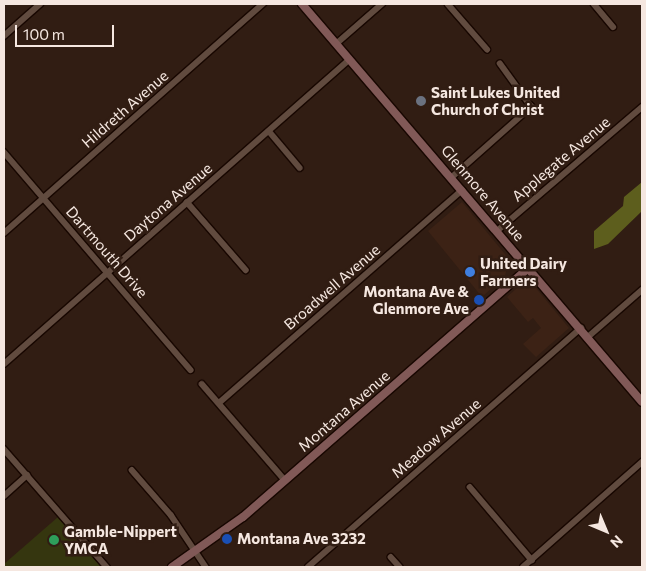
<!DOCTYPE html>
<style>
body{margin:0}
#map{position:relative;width:646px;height:571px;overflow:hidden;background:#311d13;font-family:Commissioner,sans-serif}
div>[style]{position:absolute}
.built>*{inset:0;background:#3c2215}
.green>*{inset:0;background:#35360f}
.forest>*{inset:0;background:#5d5e1d}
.roads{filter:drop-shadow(1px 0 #180701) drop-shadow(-1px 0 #180701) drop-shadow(0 1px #180701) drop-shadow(0 -1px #180701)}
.street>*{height:5.5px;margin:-2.75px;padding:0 2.75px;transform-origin:2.75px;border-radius:2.75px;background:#614b3f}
.secondary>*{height:8px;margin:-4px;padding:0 4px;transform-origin:4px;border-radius:4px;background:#815957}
.dots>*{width:14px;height:14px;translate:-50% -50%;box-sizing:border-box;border:2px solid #311d13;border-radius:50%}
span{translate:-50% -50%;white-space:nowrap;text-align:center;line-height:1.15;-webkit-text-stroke:5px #311d13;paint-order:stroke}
.poi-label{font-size:15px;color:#f5e7e0;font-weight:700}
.left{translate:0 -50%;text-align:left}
.right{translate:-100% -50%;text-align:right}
.street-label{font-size:15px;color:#f5e7e0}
.frame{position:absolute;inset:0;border:5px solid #f5e7e0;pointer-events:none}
.north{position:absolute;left:581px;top:506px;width:50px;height:50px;-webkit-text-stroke:4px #311d13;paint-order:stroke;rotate:135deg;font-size:14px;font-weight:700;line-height:20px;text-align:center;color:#f5e7e0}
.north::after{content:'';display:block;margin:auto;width:18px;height:22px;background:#f5e7e0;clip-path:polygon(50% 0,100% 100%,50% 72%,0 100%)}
.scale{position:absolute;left:15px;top:25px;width:99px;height:22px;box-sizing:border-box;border:2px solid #f5e7e0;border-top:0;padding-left:6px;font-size:15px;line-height:18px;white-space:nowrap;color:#f5e7e0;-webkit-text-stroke:4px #311d13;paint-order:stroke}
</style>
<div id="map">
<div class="built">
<div style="clip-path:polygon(462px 202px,509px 259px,505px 276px,482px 297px,428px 231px)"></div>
<div style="clip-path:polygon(525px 281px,530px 281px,569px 328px,536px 357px,523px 344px,541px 328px,533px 318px,528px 322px,507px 297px)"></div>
</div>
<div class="green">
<div style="clip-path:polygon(58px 517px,101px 567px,4px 567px,4px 564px)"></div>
</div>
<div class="forest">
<div style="clip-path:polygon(642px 182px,642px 211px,608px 244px,594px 249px,594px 231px,623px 206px,624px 197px)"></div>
</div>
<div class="roads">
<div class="street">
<div style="left:448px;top:4px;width:60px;rotate:49.1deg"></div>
<div style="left:594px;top:4px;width:30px;rotate:50deg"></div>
<div style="left:4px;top:36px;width:48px;rotate:-41.6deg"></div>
<div style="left:336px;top:44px;width:61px;rotate:-41deg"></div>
<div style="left:269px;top:131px;width:48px;rotate:50deg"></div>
<div style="left:4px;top:152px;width:287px;rotate:49.4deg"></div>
<div style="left:452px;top:177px;width:106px;rotate:-41.5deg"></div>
<div style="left:531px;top:107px;width:53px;rotate:-125.8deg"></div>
<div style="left:187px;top:202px;width:90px;rotate:49.1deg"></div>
<div style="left:497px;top:231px;width:191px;rotate:-40.5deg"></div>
<div style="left:4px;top:233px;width:346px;rotate:-41.5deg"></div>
<div style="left:588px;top:337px;width:72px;rotate:-41deg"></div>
<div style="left:4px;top:364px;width:460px;rotate:-41.4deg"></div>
<div style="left:202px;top:384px;width:127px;rotate:49.2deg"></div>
<div style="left:219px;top:403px;width:323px;rotate:-41.2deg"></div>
<div style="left:4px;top:449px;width:157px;rotate:48.9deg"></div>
<div style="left:132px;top:470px;width:60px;rotate:49.1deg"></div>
<div style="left:171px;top:515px;width:63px;rotate:56.1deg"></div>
<div style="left:470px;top:487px;width:96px;rotate:49.7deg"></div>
<div style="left:4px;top:496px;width:31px;rotate:-42deg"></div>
<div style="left:391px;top:557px;width:13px;rotate:48deg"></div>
<div style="left:308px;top:567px;width:363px;rotate:-41.2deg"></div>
<div style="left:523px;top:567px;width:159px;rotate:-41.4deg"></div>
</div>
<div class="secondary">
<div style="left:302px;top:4px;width:523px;rotate:49.49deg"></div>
<div style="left:172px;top:567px;width:87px;rotate:-35.2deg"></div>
<div style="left:243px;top:517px;width:378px;rotate:-41.1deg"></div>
</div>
</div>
<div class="dots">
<div style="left:421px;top:101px;background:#6b7280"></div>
<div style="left:470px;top:272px;background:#3f7fe0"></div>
<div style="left:479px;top:300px;background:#1a4fb4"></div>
<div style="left:227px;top:539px;background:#1a4fb4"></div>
<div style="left:54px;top:540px;background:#2e9e5b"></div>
</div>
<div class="poi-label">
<span class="left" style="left:431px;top:101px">Saint Lukes United<br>Church of Christ</span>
<span class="left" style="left:480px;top:272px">United Dairy<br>Farmers</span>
<span class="right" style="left:469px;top:300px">Montana Ave &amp;<br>Glenmore Ave</span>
<span class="left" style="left:64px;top:540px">Gamble-Nippert<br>YMCA</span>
<span class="left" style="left:237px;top:539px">Montana Ave 3232</span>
</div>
<div class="street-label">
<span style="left:125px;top:109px;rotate:-41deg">Hildreth Avenue</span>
<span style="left:561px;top:159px;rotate:-40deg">Applegate Avenue</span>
<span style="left:483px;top:193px;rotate:50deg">Glenmore Avenue</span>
<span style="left:168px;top:202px;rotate:-41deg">Daytona Avenue</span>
<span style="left:107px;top:252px;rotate:49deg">Dartmouth Drive</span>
<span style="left:332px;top:287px;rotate:-41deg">Broadwell Avenue</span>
<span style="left:344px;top:411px;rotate:-41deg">Montana Avenue</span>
<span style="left:436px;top:438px;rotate:-41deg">Meadow Avenue</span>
</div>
<div class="frame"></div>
<div class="north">N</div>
<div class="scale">100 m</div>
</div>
